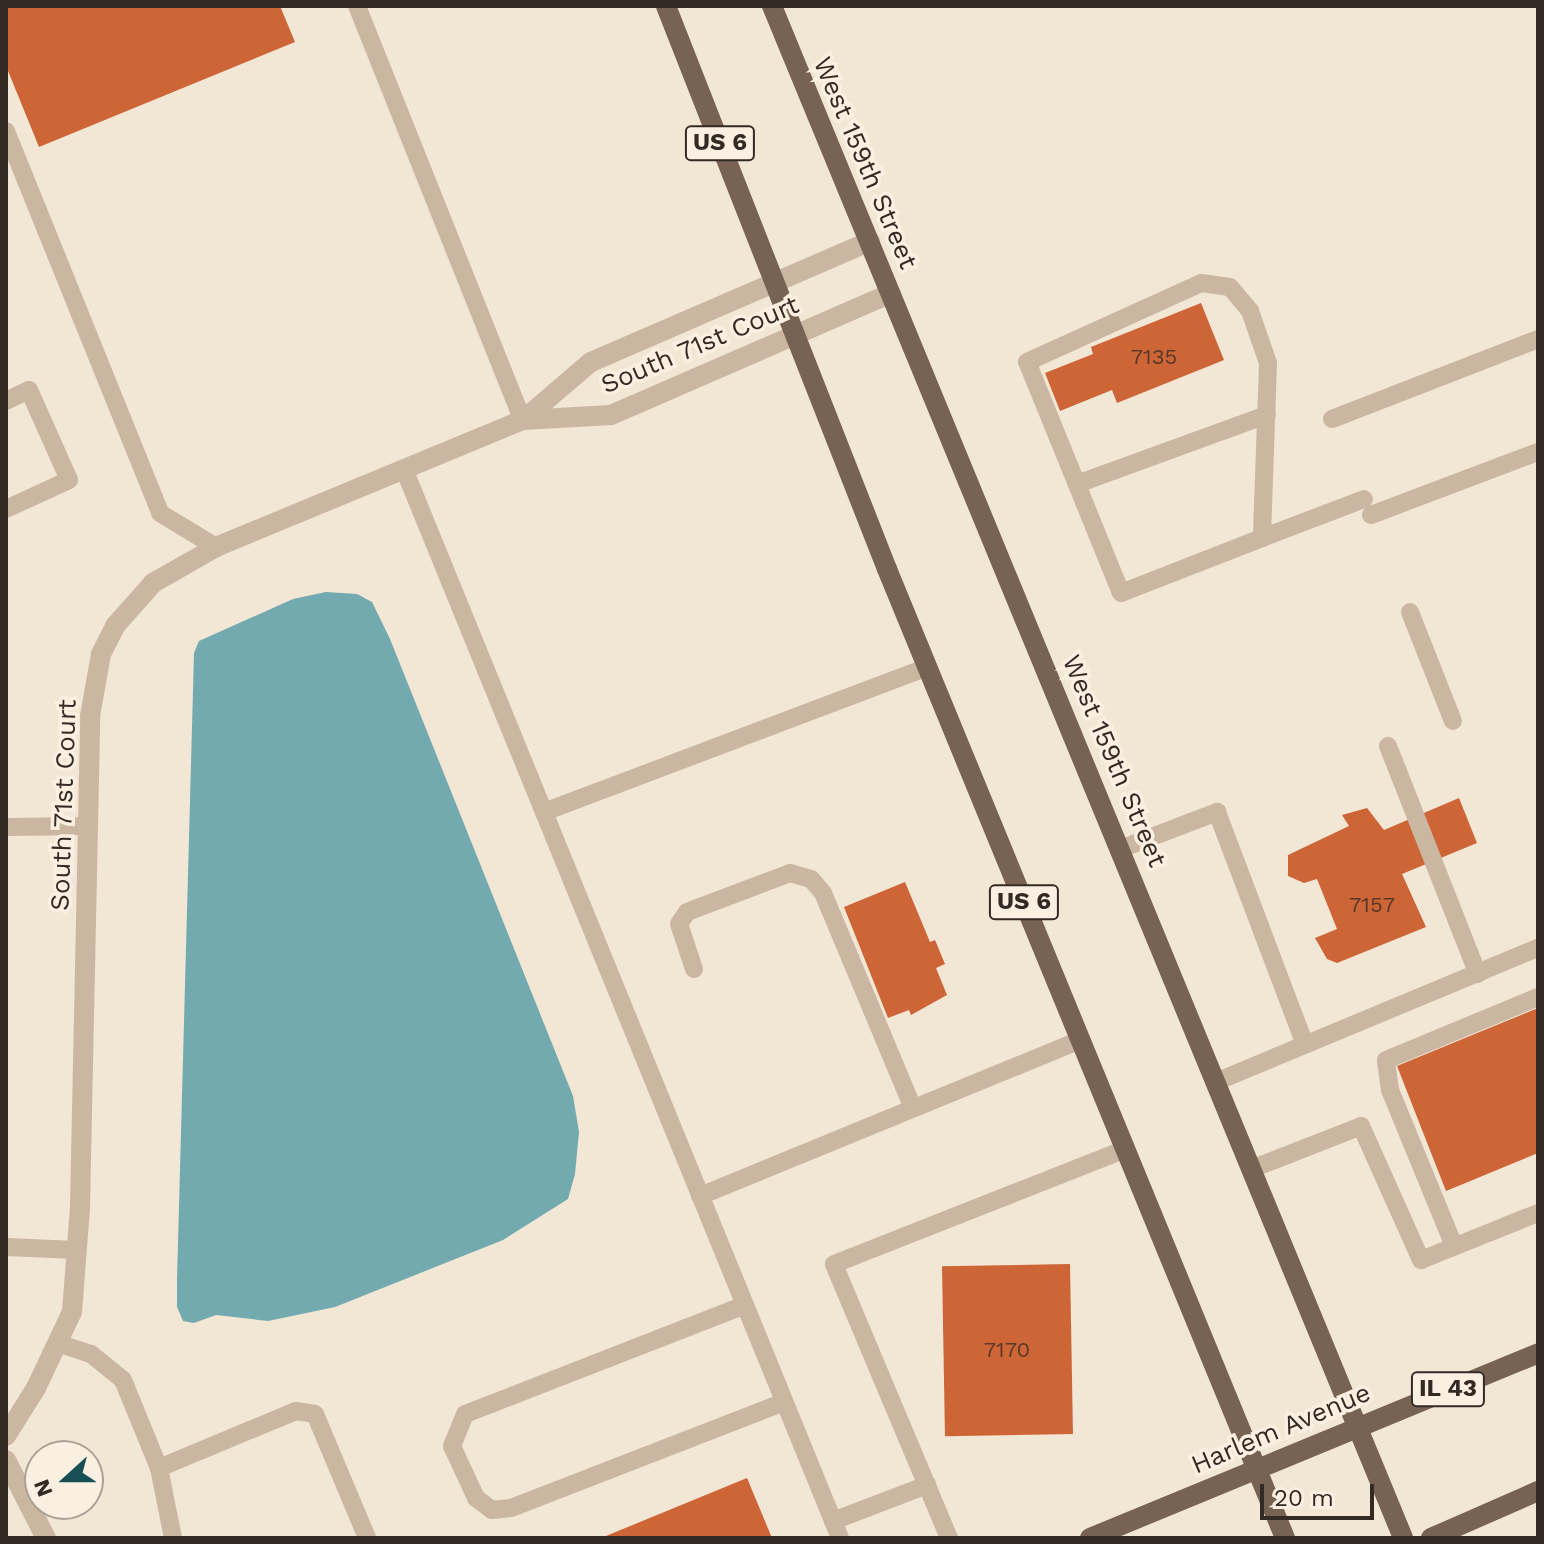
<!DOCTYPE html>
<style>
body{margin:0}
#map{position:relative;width:1544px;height:1544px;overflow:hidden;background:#f2e6d5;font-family:"Work Sans",sans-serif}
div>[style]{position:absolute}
.water>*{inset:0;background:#72aab0}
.building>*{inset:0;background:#ce6537;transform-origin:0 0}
.lane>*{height:18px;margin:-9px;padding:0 9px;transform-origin:9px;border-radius:9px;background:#cab6a1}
.street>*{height:20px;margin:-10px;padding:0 10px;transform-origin:10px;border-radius:10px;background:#cab6a1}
.primary>*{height:20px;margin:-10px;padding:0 10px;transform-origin:10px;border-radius:10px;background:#776254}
span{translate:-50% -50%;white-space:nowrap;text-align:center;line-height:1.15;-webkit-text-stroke:7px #faf0e1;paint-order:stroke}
.number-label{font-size:22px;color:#5a3929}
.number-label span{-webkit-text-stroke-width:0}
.shield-label span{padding:2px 6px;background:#faf0e1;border:2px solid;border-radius:6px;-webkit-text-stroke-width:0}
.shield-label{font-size:24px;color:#342a24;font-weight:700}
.street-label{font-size:26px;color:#342a24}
.frame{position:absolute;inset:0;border:8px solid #342a24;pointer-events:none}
.north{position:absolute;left:24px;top:1440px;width:80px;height:80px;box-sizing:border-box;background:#faf0e1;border:2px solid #aba195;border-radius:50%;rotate:249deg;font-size:22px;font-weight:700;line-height:32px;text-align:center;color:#342a24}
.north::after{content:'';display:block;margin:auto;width:28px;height:36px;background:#184f57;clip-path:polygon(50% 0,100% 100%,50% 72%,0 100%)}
.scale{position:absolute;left:1260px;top:1484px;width:114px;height:36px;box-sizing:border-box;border:4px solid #342a24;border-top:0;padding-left:10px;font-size:24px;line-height:28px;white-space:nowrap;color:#342a24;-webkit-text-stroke:6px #faf0e1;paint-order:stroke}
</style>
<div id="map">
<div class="water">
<div style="clip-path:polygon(326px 592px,357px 594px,372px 602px,390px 639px,573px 1096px,579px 1132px,575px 1174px,568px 1199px,503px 1240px,335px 1307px,268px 1321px,216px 1315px,194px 1323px,183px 1321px,177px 1307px,177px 1280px,194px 653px,199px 641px,293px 599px)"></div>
</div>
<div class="building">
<div style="clip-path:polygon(6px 6px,280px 6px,295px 42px,39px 147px,6px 66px)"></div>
<div style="clip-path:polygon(1201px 303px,1224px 360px,1117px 403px,1112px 390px,1060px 411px,1045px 373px,1093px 354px,1091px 347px)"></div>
<div style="clip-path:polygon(1459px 798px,1477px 843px,1402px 874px,1426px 927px,1337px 963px,1327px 959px,1315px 938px,1337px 929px,1317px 879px,1304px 883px,1288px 876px,1288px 855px,1349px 826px,1342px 815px,1367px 808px,1384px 830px)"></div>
<div style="clip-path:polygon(905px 882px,930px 942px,935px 940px,945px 964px,936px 968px,947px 995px,911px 1015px,909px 1010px,888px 1018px,844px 907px)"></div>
<div style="clip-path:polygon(1538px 1008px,1538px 1153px,1446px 1191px,1397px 1066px)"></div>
<div style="left:1070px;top:1264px;width:170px;height:128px;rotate:89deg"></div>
<div style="clip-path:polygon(747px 1478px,772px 1538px,601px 1538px)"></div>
</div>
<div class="lane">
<div style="left:357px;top:6px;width:446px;rotate:68.2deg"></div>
<div style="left:6px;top:131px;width:412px;rotate:68deg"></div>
<div style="left:160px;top:513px;width:66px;rotate:31.3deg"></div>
<div style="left:1201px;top:283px;width:29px;rotate:8deg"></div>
<div style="left:1230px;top:287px;width:31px;rotate:50deg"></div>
<div style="left:1250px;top:311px;width:55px;rotate:70.9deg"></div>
<div style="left:1268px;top:363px;width:175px;rotate:92deg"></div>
<div style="left:1262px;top:538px;width:151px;rotate:158.7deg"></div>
<div style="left:1121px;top:593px;width:249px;rotate:-112.1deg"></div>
<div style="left:1027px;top:362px;width:191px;rotate:-24.4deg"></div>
<div style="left:6px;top:401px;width:25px;rotate:-26deg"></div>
<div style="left:29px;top:390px;width:98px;rotate:66deg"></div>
<div style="left:69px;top:480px;width:69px;rotate:155.3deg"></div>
<div style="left:1332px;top:419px;width:221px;rotate:-21.2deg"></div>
<div style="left:404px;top:469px;width:1154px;rotate:67.81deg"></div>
<div style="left:1077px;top:484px;width:202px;rotate:-20deg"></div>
<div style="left:1371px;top:515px;width:178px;rotate:-20.7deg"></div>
<div style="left:1262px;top:538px;width:109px;rotate:-20.9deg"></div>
<div style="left:1410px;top:612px;width:117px;rotate:68.5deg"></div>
<div style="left:1388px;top:746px;width:245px;rotate:68.5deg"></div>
<div style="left:544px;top:812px;width:410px;rotate:-20.7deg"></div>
<div style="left:6px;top:827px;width:83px;rotate:-0.7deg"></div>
<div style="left:1123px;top:848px;width:101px;rotate:-21deg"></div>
<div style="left:1217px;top:812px;width:249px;rotate:69.3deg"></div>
<div style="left:694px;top:969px;width:47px;rotate:-108.4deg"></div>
<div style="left:679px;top:924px;width:14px;rotate:-56deg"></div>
<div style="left:687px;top:912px;width:110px;rotate:-20.7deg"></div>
<div style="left:790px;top:873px;width:22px;rotate:16deg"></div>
<div style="left:811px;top:879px;width:18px;rotate:49deg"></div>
<div style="left:823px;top:893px;width:233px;rotate:67.3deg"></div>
<div style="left:1218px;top:1081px;width:347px;rotate:-22.6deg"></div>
<div style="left:1254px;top:1168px;width:115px;rotate:-21.4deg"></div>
<div style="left:1361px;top:1126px;width:147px;rotate:65.9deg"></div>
<div style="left:1421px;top:1260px;width:126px;rotate:-21.9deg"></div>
<div style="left:700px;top:1196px;width:412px;rotate:-22.3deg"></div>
<div style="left:1454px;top:1246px;width:169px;rotate:-112.3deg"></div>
<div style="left:1390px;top:1090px;width:30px;rotate:-98deg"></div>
<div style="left:1386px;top:1060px;width:165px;rotate:-22.5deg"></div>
<div style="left:6px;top:1247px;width:71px;rotate:2.4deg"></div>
<div style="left:745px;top:1305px;width:300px;rotate:158.7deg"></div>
<div style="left:465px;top:1414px;width:35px;rotate:112deg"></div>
<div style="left:452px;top:1446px;width:57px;rotate:65.2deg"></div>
<div style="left:476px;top:1498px;width:20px;rotate:37deg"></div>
<div style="left:492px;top:1510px;width:19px;rotate:-6deg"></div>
<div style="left:511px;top:1508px;width:293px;rotate:-21.2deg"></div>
<div style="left:57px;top:1343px;width:36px;rotate:18deg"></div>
<div style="left:91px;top:1354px;width:41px;rotate:39.1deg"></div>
<div style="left:123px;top:1380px;width:95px;rotate:67.8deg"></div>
<div style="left:159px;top:1468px;width:71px;rotate:78.7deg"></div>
<div style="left:159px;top:1468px;width:148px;rotate:-22.6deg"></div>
<div style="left:296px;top:1411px;width:19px;rotate:9deg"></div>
<div style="left:315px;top:1414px;width:134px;rotate:67.2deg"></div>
<div style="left:833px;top:1521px;width:101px;rotate:-21deg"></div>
<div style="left:949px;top:1538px;width:297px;rotate:-112.8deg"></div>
<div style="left:834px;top:1264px;width:314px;rotate:-21.5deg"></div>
</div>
<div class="street">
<div style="left:523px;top:420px;width:88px;rotate:-3.3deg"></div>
<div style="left:611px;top:415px;width:305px;rotate:-23.5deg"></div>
<div style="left:6px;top:1436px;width:57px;rotate:-58deg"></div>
<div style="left:36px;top:1388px;width:84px;rotate:-64.7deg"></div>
<div style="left:72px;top:1312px;width:105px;rotate:-85.6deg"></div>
<div style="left:80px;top:1207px;width:491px;rotate:-88.8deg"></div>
<div style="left:90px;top:716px;width:63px;rotate:-79.9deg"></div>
<div style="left:101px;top:654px;width:31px;rotate:-63deg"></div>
<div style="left:115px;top:626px;width:57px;rotate:-48.5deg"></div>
<div style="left:153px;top:583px;width:73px;rotate:-29.7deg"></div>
<div style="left:216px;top:547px;width:332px;rotate:-22.5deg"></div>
<div style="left:523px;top:420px;width:89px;rotate:-40.5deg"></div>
<div style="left:591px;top:362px;width:304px;rotate:-23.4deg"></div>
<div style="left:6px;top:1460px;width:88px;rotate:62.9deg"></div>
</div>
<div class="primary">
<div style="left:666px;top:6px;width:605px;rotate:68.57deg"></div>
<div style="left:887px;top:569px;width:1048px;rotate:67.67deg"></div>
<div style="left:772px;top:6px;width:1657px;rotate:67.61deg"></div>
<div style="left:1090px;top:1538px;width:485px;rotate:-22.4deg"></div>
<div style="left:1431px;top:1538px;width:117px;rotate:-23.7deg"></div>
</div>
<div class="number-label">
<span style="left:1154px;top:357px">7135</span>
<span style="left:1372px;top:905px">7157</span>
<span style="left:1007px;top:1350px">7170</span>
</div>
<div class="shield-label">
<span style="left:720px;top:143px">US 6</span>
<span style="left:1024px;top:902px">US 6</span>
<span style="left:1448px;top:1389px">IL 43</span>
</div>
<div class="street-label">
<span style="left:865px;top:163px;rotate:67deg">West 159th Street</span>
<span style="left:700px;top:345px;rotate:-23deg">South 71st Court</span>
<span style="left:1114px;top:761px;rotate:67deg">West 159th Street</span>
<span style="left:64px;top:805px;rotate:-88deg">South 71st Court</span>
<span style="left:1281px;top:1429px;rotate:-23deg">Harlem Avenue</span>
</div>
<div class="frame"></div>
<div class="north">N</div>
<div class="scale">20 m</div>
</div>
